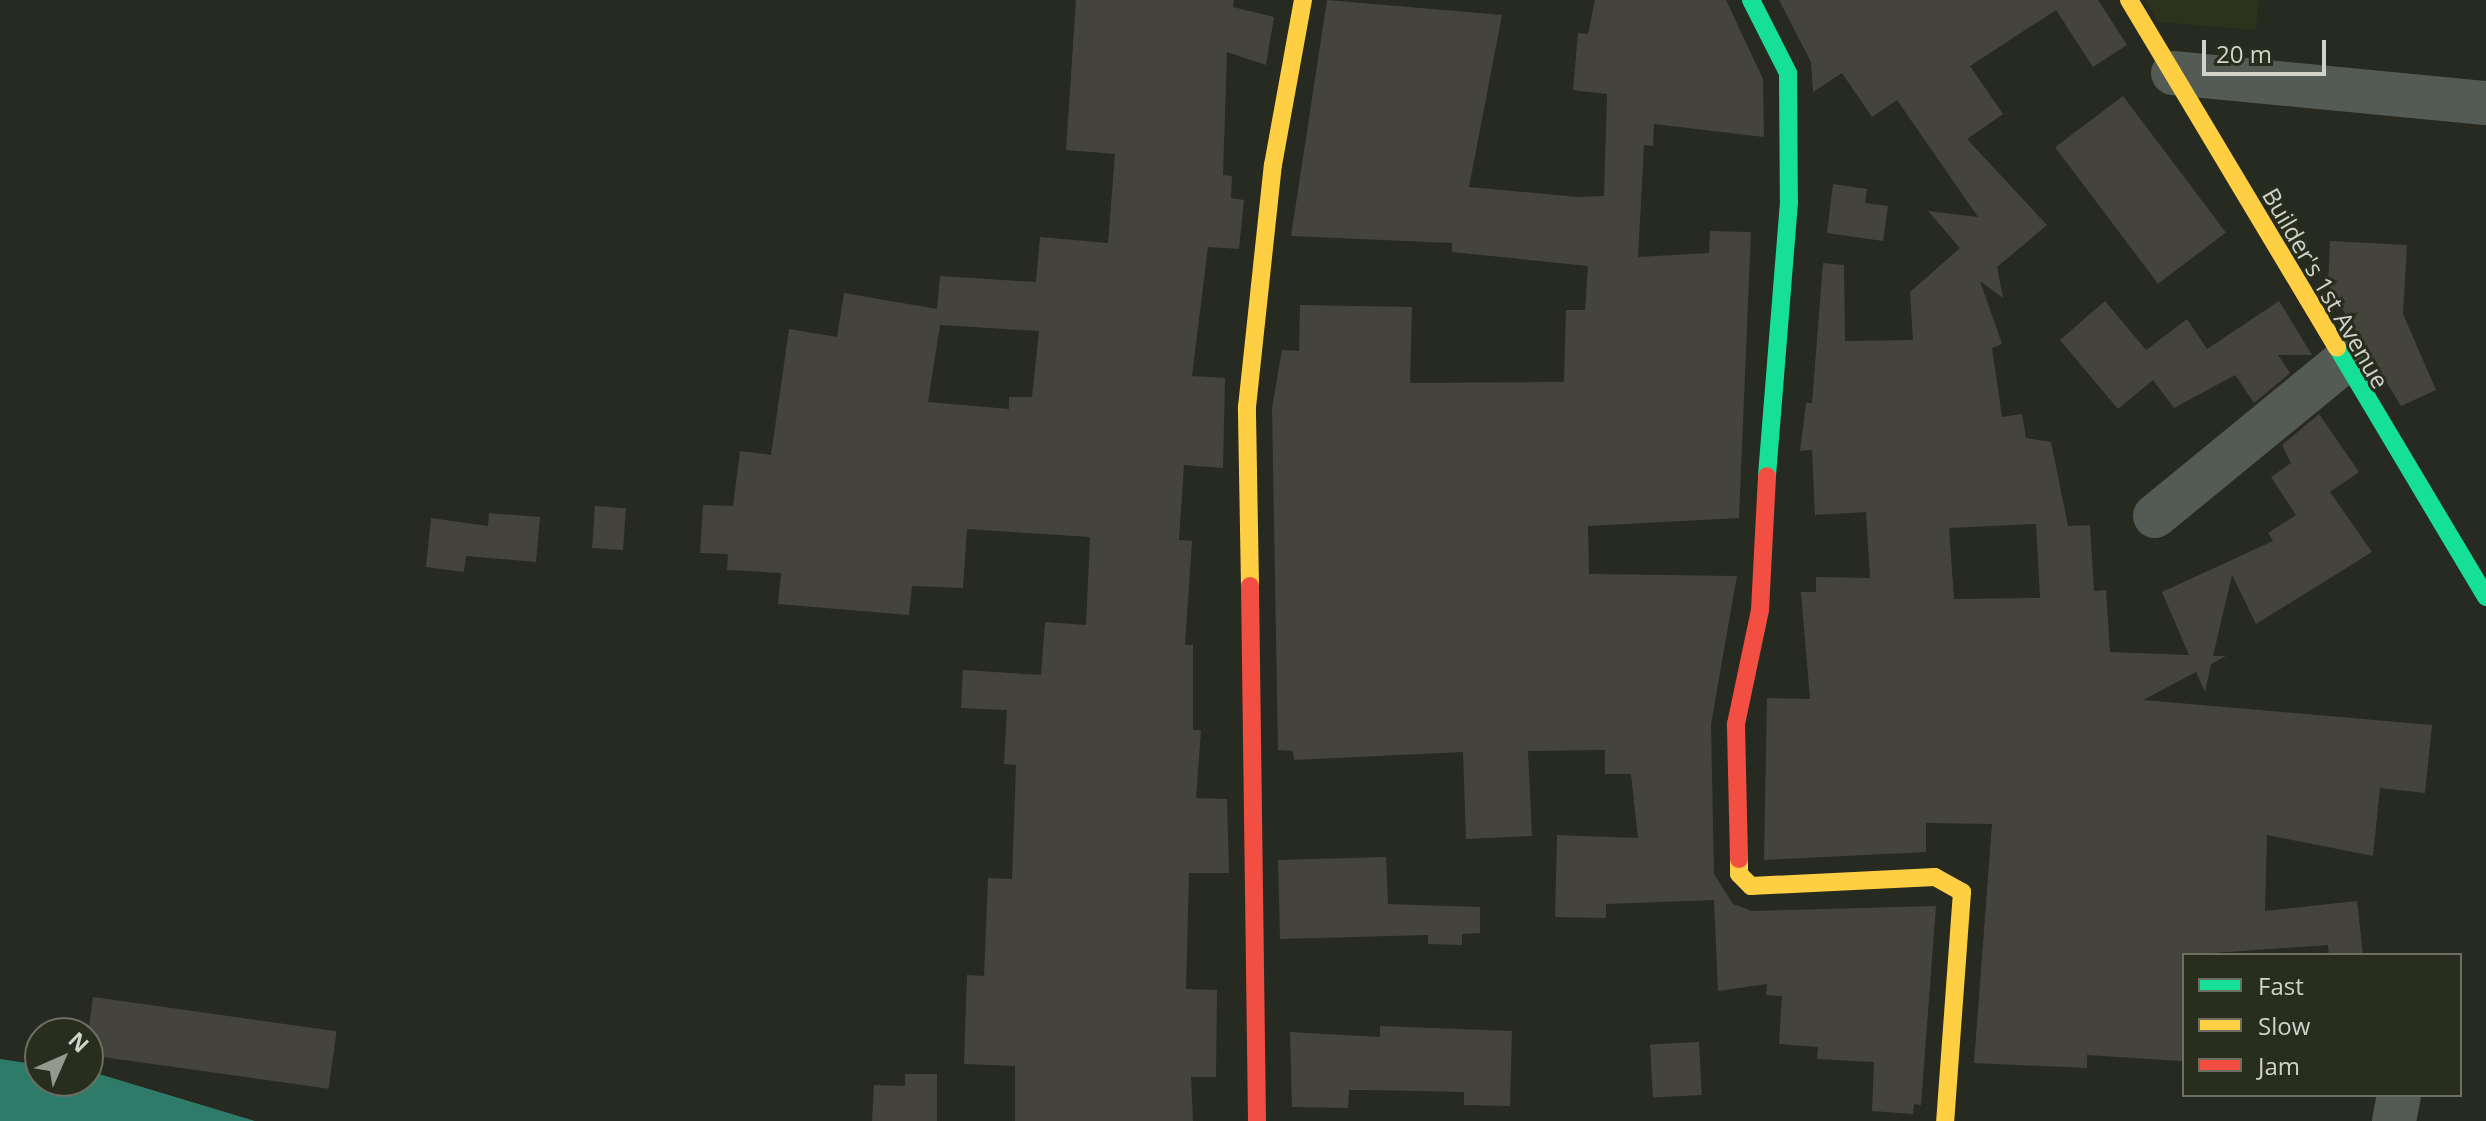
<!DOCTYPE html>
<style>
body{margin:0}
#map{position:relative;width:2486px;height:1121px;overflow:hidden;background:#272a20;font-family:"Open Sans",sans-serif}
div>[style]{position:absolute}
.built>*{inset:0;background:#2d321d}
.water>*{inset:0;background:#2f7b6a}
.building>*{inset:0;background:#44443d;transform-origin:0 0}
.street>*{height:44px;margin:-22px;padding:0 22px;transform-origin:22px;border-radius:22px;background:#545a54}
.fast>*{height:18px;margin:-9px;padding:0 9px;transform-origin:9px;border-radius:9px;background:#16e098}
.slow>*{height:18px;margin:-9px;padding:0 9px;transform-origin:9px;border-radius:9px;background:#ffcf43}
.jam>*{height:18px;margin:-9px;padding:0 9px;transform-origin:9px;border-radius:9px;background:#f24e42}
span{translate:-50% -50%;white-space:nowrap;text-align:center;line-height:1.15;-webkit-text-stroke:6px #292d1d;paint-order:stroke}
.street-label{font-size:24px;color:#d0d3c9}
.legend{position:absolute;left:2182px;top:953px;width:280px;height:144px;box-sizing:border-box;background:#292d1d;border:2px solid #6c6f62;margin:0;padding:10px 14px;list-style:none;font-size:24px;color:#d0d3c9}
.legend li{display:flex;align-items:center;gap:16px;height:40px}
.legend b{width:40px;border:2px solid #6c6f62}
.north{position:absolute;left:24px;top:1017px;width:80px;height:80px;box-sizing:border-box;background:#292d1d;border:2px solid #6c6f62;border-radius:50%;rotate:45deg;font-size:22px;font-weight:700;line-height:32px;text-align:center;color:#d0d3c9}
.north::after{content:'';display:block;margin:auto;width:28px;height:36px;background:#95988e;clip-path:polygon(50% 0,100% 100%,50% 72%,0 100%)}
.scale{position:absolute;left:2202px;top:40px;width:124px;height:36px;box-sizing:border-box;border:4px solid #d0d3c9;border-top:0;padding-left:10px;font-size:24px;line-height:28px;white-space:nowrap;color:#d0d3c9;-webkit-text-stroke:6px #292d1d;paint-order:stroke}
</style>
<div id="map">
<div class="built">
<div style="clip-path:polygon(2145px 0,2258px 0,2256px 30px,2158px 22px)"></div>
</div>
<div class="water">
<div style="clip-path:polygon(0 1059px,40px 1065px,40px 1081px,99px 1074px,255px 1121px,0 1121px)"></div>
</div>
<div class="building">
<div style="clip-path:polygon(evenodd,1076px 0,1234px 0,1233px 7px,1274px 17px,1266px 65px,1227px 52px,1223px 175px,1232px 176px,1231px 198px,1244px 200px,1239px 249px,1208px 247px,1192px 376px,1225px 378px,1223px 468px,1184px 465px,1179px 540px,1192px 541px,1185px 645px,1193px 645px,1193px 730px,1201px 730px,1196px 798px,1227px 799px,1229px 873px,1189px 873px,1186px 989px,1217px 990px,1216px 1077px,1191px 1077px,1193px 1121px,1015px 1121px,1015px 1066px,964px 1064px,967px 975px,984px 976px,988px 878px,1012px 879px,1016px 765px,1004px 764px,1007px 710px,961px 708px,963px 670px,1041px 675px,1045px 622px,1086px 625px,1090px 537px,967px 529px,963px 588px,912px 586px,909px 615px,778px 604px,781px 573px,727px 570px,728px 554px,700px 553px,703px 505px,733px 506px,740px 451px,771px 455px,789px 329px,837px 337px,844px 293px,937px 309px,940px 276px,1036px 282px,1040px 237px,1108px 243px,1115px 154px,1066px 150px,1076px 0,940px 325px,1039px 331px,1032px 397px,1009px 397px,1009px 409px,928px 402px,940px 325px)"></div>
<div style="clip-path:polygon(1327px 0,1502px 15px,1469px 187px,1578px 197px,1604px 196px,1607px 94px,1573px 90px,1578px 33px,1588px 34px,1595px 0,1726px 0,1763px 79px,1764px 137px,1654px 124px,1653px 146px,1644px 145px,1638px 257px,1709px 253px,1710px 231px,1751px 232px,1739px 518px,1588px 526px,1589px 574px,1737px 576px,1711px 724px,1714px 874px,1733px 904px,1752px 911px,1936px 906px,1921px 1105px,1914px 1104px,1913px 1114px,1872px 1111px,1874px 1062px,1817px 1059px,1818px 1047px,1779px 1044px,1782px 996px,1766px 995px,1767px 984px,1718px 991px,1714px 900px,1606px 904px,1606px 918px,1555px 917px,1557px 835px,1638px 838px,1631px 774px,1605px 774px,1605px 750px,1528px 751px,1532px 836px,1466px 839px,1463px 752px,1294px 760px,1293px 751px,1278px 750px,1272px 408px,1282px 350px,1299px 351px,1300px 305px,1412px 307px,1410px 383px,1564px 382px,1566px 310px,1585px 310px,1588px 266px,1452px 252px,1452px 243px,1291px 236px)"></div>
<div style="clip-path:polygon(evenodd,1779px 0,2098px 0,2127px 45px,2093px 67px,2056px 10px,1970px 66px,2003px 114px,1967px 139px,2047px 225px,1997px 267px,2003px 298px,1980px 281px,2002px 344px,1992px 348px,2002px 417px,2022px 414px,2026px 438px,2051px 442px,2068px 526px,2090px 525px,2094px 591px,2106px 590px,2110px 652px,2189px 655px,2162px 592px,2273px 541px,2268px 533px,2296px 515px,2271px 477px,2291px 463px,2282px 445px,2319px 414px,2359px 472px,2330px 492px,2372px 552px,2256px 624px,2232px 575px,2213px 656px,2226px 656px,2211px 664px,2205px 692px,2196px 672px,2143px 700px,2432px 725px,2425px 793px,2380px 788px,2373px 856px,2267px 835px,2265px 911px,2357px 901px,2363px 955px,2329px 955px,2328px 945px,2184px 955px,2182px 1061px,2087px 1055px,2087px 1068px,1974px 1063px,1992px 824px,1926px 823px,1926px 852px,1764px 860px,1767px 698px,1810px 699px,1801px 592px,1816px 592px,1816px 577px,1870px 578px,1866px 512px,1815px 515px,1812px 450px,1800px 451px,1806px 403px,1812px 403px,1823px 263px,1844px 265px,1845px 341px,1913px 340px,1910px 292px,1960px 248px,1928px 211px,1978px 217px,1897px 100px,1872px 117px,1842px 73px,1813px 92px,1811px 62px,1779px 0,2036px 524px,2040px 598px,1954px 599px,1949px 528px,2036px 524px)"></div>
<div style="left:2123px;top:96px;width:171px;height:85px;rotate:53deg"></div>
<div style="clip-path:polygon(1833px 184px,1867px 189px,1865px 203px,1888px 206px,1883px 241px,1827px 233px)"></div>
<div style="clip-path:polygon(2330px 241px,2407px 245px,2403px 314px,2436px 390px,2401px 406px,2328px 285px)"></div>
<div style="clip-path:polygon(2105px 301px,2146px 350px,2187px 319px,2207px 349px,2279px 301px,2312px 355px,2278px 355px,2290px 373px,2254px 403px,2235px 375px,2174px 408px,2153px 380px,2118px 409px,2060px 340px)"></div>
<div style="left:595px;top:506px;width:31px;height:42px;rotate:4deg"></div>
<div style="clip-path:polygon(489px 513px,540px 517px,536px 562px,466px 556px,464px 572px,426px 567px,431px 518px,488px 526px)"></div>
<div style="clip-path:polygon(1386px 857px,1388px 904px,1480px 907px,1480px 933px,1462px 934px,1462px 945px,1428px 944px,1428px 935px,1280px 939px,1278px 860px)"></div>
<div style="left:93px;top:997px;width:246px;height:58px;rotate:8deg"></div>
<div style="clip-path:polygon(1380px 1026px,1512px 1031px,1510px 1106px,1464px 1105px,1464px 1092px,1368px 1090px,1349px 1090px,1348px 1108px,1292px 1107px,1290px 1032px,1380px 1037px)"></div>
<div style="left:1699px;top:1042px;width:53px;height:49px;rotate:87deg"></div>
<div style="clip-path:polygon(905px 1074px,937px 1074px,937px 1121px,872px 1121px,874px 1085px,905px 1086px)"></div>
</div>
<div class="street">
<div style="left:2173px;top:73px;width:314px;rotate:5.5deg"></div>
<div style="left:2155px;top:516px;width:242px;rotate:-39.3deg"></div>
<div style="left:2394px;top:1121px;width:26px;rotate:-79deg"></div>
</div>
<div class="fast">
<div style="left:1751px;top:0;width:82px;rotate:63.1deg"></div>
<div style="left:1788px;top:73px;width:129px;rotate:89.6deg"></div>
<div style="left:1789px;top:202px;width:275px;rotate:94.6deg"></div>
<div style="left:2337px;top:347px;width:291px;rotate:59.2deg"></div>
</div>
<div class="slow">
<div style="left:2129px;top:0;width:405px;rotate:59.1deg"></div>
<div style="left:1250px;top:586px;width:179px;rotate:-91deg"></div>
<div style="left:1247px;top:407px;width:243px;rotate:-83.9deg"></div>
<div style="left:1273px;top:165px;width:168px;rotate:-79.7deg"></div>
<div style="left:1739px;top:859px;width:15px;rotate:90deg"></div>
<div style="left:1739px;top:874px;width:17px;rotate:45deg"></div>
<div style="left:1751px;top:886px;width:184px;rotate:-2.8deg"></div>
<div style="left:1935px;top:877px;width:31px;rotate:29deg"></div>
<div style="left:1962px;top:892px;width:230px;rotate:94.2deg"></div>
</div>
<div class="jam">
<div style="left:1250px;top:586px;width:535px;rotate:89.25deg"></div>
<div style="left:1739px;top:859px;width:135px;rotate:-91.3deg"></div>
<div style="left:1736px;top:724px;width:116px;rotate:-78.1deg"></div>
<div style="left:1760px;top:610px;width:134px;rotate:-87deg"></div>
</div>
<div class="street-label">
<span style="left:2326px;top:288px;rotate:60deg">Builder's 1st Avenue</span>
</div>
<ul class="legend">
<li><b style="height:10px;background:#16e098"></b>Fast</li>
<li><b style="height:10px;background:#ffcf43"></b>Slow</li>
<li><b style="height:10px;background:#f24e42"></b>Jam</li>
</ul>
<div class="north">N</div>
<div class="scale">20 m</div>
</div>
